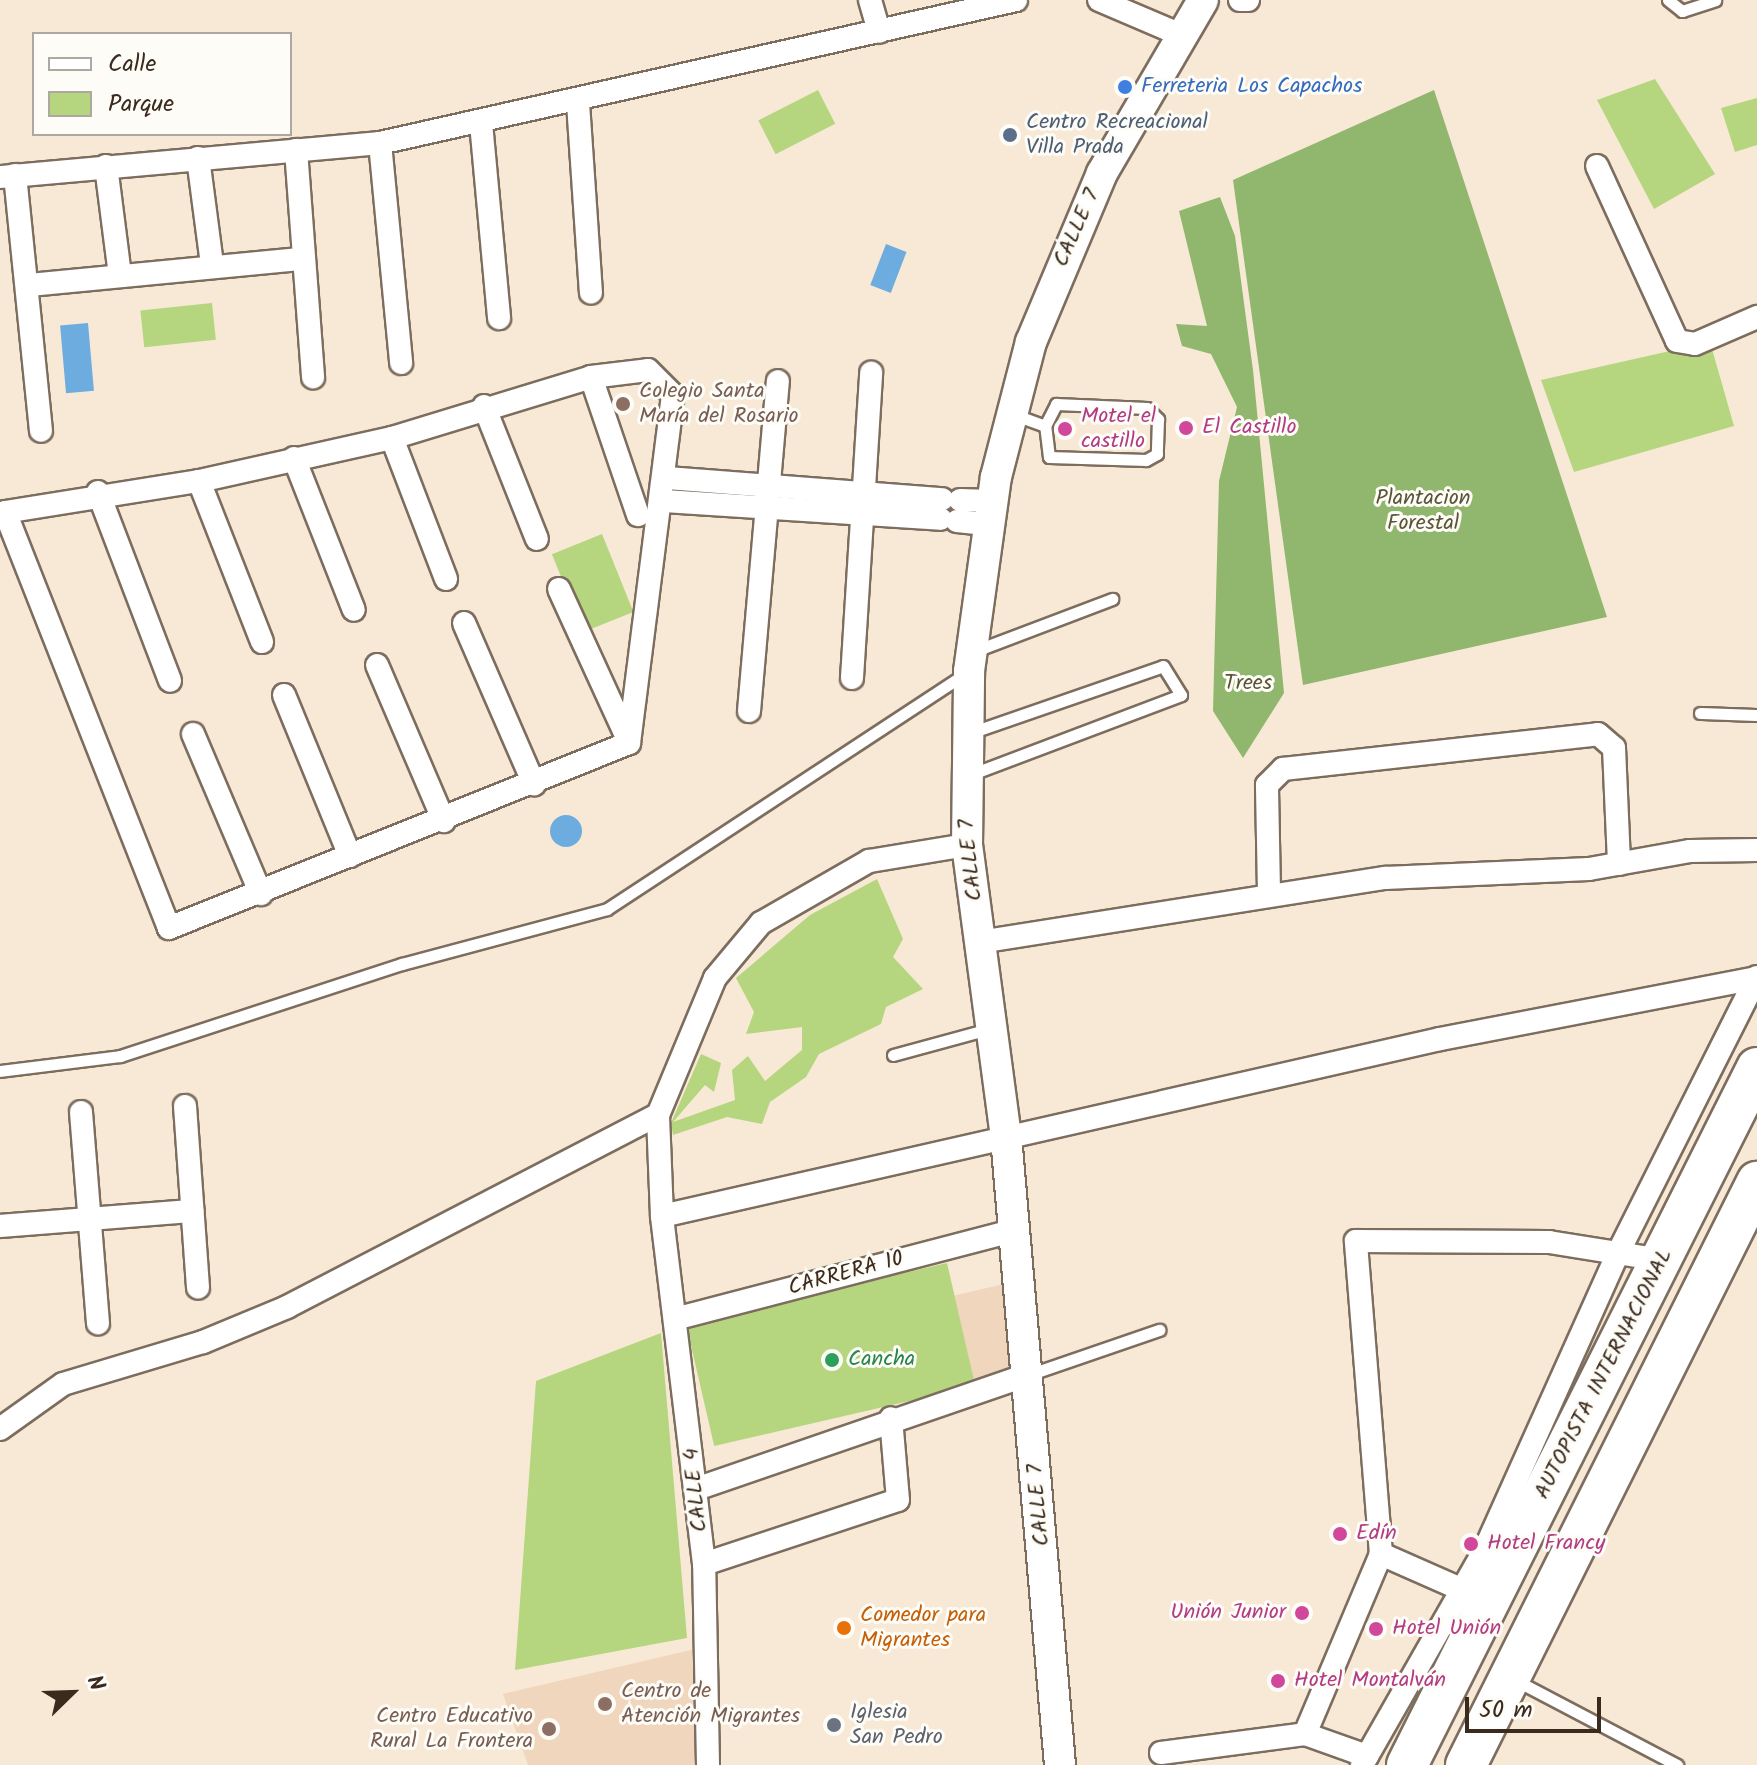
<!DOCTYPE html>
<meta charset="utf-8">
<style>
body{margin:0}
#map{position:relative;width:1757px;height:1765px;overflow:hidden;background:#f8e9d6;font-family:Kalam,sans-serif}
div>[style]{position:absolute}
.built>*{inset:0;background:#f0d6bc;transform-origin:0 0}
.green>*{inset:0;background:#b5d67e;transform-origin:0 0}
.forest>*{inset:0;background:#90b76d}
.water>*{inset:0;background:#6cacdf;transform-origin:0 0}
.round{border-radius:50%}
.roads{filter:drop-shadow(2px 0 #7d6d5e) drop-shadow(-2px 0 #7d6d5e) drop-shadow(0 2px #7d6d5e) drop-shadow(0 -2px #7d6d5e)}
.lane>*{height:11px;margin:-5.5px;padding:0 5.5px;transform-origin:5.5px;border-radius:5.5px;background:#fff}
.street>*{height:22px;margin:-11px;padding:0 11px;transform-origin:11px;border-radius:11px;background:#fff}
.secondary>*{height:30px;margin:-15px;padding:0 15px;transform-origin:15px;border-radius:15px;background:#fff}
.highway>*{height:40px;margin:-20px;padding:0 20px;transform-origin:20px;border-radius:20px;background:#fff}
.dots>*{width:22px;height:22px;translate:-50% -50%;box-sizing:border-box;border:4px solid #fdfcf7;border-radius:50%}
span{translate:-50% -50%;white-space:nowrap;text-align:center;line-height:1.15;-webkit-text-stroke:6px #fdfcf7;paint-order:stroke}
.shop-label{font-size:22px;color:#366cbe}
.left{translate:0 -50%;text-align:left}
.service-label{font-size:22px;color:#4e5e75}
.street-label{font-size:22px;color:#3b2a1e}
.education-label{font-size:22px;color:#785e54}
.right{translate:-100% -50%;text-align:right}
.hotel-label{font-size:22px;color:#b23c85}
.park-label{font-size:22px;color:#5a5536}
.leisure-label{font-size:22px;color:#27864d}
.food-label{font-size:22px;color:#c56008}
.worship-label{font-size:22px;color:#5b616d}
.legend{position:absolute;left:32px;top:32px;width:260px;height:104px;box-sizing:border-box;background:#fdfcf7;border:2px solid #afa8a0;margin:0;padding:10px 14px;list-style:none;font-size:24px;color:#3b2a1e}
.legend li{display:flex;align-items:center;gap:16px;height:40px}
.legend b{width:40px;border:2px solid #afa8a0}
.north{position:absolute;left:32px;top:1653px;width:80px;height:80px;-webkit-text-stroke:6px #fdfcf7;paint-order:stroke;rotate:67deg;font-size:22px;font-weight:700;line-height:32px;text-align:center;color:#3b2a1e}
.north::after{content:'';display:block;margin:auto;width:28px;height:36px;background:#3b2a1e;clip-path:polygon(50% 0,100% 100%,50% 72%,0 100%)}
.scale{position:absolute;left:1465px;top:1697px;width:136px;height:36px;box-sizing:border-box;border:4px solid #3b2a1e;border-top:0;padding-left:10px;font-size:24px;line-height:28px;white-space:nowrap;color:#3b2a1e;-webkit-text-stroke:6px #fdfcf7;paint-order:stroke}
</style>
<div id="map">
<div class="built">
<div style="left:1004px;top:1284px;width:92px;height:51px;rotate:77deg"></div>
<div style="clip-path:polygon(695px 1649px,703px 1715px,698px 1765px,528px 1765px,503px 1694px)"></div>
</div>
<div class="green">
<div style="clip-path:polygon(1655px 79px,1715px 174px,1654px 209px,1597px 100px)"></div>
<div style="left:818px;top:90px;width:38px;height:67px;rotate:63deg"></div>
<div style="clip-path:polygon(1757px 98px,1757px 145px,1735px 152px,1721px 108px)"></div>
<div style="left:212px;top:303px;width:37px;height:72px;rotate:84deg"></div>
<div style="clip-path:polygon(1710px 342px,1734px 426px,1574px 472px,1541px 380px)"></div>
<div style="left:602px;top:534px;width:84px;height:54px;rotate:68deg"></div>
<div style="clip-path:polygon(877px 879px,903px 939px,893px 957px,923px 989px,886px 1007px,881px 1024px,819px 1054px,806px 1077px,770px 1102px,762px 1124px,727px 1117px,673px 1135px,671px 1123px,701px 1054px,721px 1063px,714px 1092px,705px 1085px,673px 1122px,735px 1100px,732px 1070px,748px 1056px,765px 1081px,802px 1050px,802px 1027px,746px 1034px,754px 1012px,736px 978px,810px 915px)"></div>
<div style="left:947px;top:1263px;width:126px;height:268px;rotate:77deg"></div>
<div style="clip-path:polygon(661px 1333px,687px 1638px,515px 1670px,536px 1381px)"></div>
</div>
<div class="forest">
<div style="clip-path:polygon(1434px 90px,1607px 617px,1303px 685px,1233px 180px)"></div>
<div style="clip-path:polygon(1220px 197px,1235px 236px,1253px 370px,1284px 693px,1243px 758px,1213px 711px,1219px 481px,1237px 407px,1211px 354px,1182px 346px,1176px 324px,1207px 326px,1179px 211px)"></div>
</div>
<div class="water">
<div style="left:886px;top:244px;width:22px;height:44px;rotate:21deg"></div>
<div style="left:88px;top:323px;width:68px;height:28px;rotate:85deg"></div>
<div class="round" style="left:550px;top:815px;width:32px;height:32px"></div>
</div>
<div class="roads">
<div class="lane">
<div style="left:1668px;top:0;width:18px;rotate:38deg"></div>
<div style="left:1682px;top:11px;width:35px;rotate:-18deg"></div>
<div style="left:1056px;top:404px;width:91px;rotate:2.5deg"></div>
<div style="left:1147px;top:408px;width:16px;rotate:45deg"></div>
<div style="left:1158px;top:419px;width:35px;rotate:92deg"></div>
<div style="left:1157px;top:454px;width:13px;rotate:151deg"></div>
<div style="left:1146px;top:460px;width:97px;rotate:-178.2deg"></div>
<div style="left:1049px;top:457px;width:31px;rotate:-97deg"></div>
<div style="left:1045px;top:426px;width:25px;rotate:-63deg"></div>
<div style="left:1015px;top:415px;width:32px;rotate:20deg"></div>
<div style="left:975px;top:651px;width:147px;rotate:-20.8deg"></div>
<div style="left:1700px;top:713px;width:57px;rotate:2deg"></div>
<div style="left:970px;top:733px;width:204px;rotate:-19.1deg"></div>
<div style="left:1163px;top:666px;width:34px;rotate:58deg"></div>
<div style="left:1181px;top:695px;width:223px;rotate:159.3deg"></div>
<div style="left:893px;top:1055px;width:99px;rotate:-15.2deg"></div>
<div style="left:0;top:1071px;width:121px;rotate:-7.1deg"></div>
<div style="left:120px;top:1056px;width:297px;rotate:-18.1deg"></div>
<div style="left:402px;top:964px;width:212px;rotate:-15deg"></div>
<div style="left:607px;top:909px;width:428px;rotate:-33.3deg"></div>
<div style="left:1028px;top:1375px;width:139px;rotate:-19deg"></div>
<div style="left:1517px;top:1681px;width:181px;rotate:27.7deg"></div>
</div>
<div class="street">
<div style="left:870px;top:0;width:33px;rotate:74deg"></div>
<div style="left:1099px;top:0;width:89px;rotate:23.1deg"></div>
<div style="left:1240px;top:0;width:8px"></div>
<div style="left:578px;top:103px;width:190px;rotate:86.1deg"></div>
<div style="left:481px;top:123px;width:196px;rotate:84.7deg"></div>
<div style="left:380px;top:143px;width:221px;rotate:84.5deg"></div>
<div style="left:296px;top:150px;width:228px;rotate:85.7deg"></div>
<div style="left:198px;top:158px;width:107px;rotate:82.5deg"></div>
<div style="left:106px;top:166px;width:111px;rotate:82.7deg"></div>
<div style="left:1597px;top:166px;width:192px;rotate:65.4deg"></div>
<div style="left:1677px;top:341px;width:18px;rotate:9deg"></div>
<div style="left:1695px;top:344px;width:68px;rotate:-23.5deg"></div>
<div style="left:15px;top:175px;width:257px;rotate:84.2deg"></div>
<div style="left:0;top:177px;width:382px;rotate:-5.1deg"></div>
<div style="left:380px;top:143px;width:652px;rotate:-12.67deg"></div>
<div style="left:30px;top:285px;width:273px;rotate:-5.5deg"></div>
<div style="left:648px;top:370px;width:35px;rotate:45deg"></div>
<div style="left:673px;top:395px;width:351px;rotate:97.2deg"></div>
<div style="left:629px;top:743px;width:496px;rotate:158.1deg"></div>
<div style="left:169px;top:928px;width:447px;rotate:-111.5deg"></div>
<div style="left:5px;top:512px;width:196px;rotate:-9.1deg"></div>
<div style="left:199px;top:481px;width:198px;rotate:-12.6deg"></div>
<div style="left:392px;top:438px;width:208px;rotate:-17deg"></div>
<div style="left:591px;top:377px;width:57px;rotate:-7deg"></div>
<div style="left:591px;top:377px;width:146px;rotate:71.2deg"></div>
<div style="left:484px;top:406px;width:143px;rotate:68.3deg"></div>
<div style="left:392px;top:438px;width:151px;rotate:69deg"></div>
<div style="left:294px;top:458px;width:163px;rotate:68.5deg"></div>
<div style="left:667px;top:478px;width:276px;rotate:4.4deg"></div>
<div style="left:199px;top:481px;width:173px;rotate:68.6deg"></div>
<div style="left:98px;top:492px;width:202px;rotate:69.1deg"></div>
<div style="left:960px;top:500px;width:32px;rotate:2deg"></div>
<div style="left:664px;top:501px;width:277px;rotate:3.7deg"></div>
<div style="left:957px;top:521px;width:31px;rotate:6deg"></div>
<div style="left:559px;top:589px;width:168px;rotate:65.4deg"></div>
<div style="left:464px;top:623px;width:176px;rotate:66.5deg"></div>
<div style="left:377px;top:665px;width:170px;rotate:66.8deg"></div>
<div style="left:852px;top:678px;width:306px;rotate:-86.4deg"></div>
<div style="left:284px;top:695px;width:174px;rotate:67.7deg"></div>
<div style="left:749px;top:711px;width:331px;rotate:-85deg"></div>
<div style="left:193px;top:734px;width:174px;rotate:67deg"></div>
<div style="left:1269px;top:892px;width:107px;rotate:-91.1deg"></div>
<div style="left:1267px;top:785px;width:23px;rotate:-45deg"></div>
<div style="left:1283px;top:769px;width:317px;rotate:-6.3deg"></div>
<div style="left:1598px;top:734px;width:21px;rotate:41deg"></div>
<div style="left:1614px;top:748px;width:116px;rotate:87.5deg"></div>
<div style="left:980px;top:942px;width:410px;rotate:-9deg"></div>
<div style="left:1385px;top:878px;width:204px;rotate:-2.5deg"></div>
<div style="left:1589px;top:869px;width:103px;rotate:-10.1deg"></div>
<div style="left:1690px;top:851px;width:67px;rotate:-0.9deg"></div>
<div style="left:185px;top:1106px;width:182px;rotate:85.9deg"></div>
<div style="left:81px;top:1112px;width:212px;rotate:85.4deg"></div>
<div style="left:662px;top:1216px;width:798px;rotate:-12.82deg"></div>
<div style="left:1440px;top:1039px;width:318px;rotate:-10.9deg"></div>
<div style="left:0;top:1226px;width:193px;rotate:-4.5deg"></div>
<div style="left:678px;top:1318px;width:348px;rotate:-14.6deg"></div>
<div style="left:0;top:1429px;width:77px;rotate:-35.5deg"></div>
<div style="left:63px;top:1384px;width:146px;rotate:-16.7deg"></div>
<div style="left:203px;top:1342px;width:91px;rotate:-22.6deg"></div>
<div style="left:287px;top:1307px;width:418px;rotate:-27.4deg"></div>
<div style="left:696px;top:1489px;width:351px;rotate:-19deg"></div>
<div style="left:704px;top:1564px;width:204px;rotate:-18.3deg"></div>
<div style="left:898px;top:1500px;width:82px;rotate:-94.9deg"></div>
<div style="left:1474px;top:1595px;width:102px;rotate:-156.2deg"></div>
<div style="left:1381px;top:1554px;width:314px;rotate:-94.6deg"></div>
<div style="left:1356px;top:1241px;width:193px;rotate:0.3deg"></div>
<div style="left:1549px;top:1242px;width:113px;rotate:9.1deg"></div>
<div style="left:1305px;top:1734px;width:195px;rotate:-67.1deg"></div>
<div style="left:1161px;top:1753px;width:145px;rotate:-7.5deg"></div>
<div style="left:1305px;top:1734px;width:66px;rotate:19.5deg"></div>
<div style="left:708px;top:1765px;width:201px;rotate:-91.1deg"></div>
<div style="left:704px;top:1564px;width:351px;rotate:-96.9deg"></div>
<div style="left:662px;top:1216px;width:101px;rotate:-92.3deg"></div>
<div style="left:658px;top:1115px;width:148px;rotate:-67.4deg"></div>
<div style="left:715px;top:978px;width:72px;rotate:-50.1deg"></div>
<div style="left:761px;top:923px;width:125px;rotate:-29.9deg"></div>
<div style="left:869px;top:861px;width:99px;rotate:-9.3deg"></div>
<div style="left:1362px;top:1765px;width:249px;rotate:-60.3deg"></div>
<div style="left:1485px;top:1549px;width:325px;rotate:-65.8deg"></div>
<div style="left:1618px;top:1253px;width:309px;rotate:-63.3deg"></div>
</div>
<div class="secondary">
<div style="left:1060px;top:1765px;width:630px;rotate:-94.91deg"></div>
<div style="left:1006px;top:1137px;width:295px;rotate:-97.6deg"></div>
<div style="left:967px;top:845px;width:174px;rotate:-89.3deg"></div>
<div style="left:969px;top:671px;width:196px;rotate:-82.1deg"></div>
<div style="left:996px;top:477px;width:139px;rotate:-75.5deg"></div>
<div style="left:1031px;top:342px;width:183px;rotate:-67.2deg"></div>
<div style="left:1102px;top:173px;width:200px;rotate:-59.7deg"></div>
</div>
<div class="highway">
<div style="left:1407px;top:1765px;width:780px;rotate:-63.34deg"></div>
<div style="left:1466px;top:1765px;width:652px;rotate:-63.47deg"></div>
</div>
</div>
<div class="dots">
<div style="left:1125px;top:87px;background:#3f7fe0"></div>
<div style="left:1010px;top:135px;background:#5c6f8a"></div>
<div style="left:623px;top:404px;background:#8d6e63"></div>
<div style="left:1186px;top:428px;background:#d1479c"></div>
<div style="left:1065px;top:429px;background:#d1479c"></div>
<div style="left:832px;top:1360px;background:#2e9e5b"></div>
<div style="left:1340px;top:1534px;background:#d1479c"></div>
<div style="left:1471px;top:1544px;background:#d1479c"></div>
<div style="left:1302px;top:1613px;background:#d1479c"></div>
<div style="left:844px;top:1628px;background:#e8710a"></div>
<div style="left:1376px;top:1629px;background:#d1479c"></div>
<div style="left:1278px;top:1681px;background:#d1479c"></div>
<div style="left:605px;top:1704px;background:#8d6e63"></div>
<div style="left:834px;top:1725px;background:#6b7280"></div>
<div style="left:549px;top:1729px;background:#8d6e63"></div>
</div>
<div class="shop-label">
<span class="left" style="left:1141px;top:87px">Ferreteria Los Capachos</span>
</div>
<div class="service-label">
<span class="left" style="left:1026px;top:135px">Centro Recreacional<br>Villa Prada</span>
</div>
<div class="street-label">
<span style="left:1077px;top:228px;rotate:-66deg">CALLE 7</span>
<span style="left:971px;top:860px;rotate:-96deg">CALLE 7</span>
<span style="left:846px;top:1274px;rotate:-15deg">CARRERA 10</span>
<span style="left:1604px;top:1374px;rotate:-63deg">AUTOPISTA INTERNACIONAL</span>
<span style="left:696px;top:1490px;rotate:-96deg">CALLE 4</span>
<span style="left:1039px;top:1505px;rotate:-95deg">CALLE 7</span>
</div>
<div class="education-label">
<span class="left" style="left:639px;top:404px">Colegio Santa<br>María del Rosario</span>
<span class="left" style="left:621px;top:1704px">Centro de<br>Atención Migrantes</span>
<span class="right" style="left:533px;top:1729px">Centro Educativo<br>Rural La Frontera</span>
</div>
<div class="hotel-label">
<span class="left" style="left:1081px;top:429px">Motel el<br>castillo</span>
<span class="left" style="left:1202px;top:428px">El Castillo</span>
<span class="left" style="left:1356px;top:1534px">Edín</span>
<span class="left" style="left:1487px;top:1544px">Hotel Francy</span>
<span class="right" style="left:1286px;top:1613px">Unión Junior</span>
<span class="left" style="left:1392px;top:1629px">Hotel Unión</span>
<span class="left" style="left:1294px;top:1681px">Hotel Montalván</span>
</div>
<div class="park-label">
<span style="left:1423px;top:511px">Plantacion<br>Forestal</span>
<span style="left:1248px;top:684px">Trees</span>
</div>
<div class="leisure-label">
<span class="left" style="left:848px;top:1360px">Cancha</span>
</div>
<div class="food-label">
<span class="left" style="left:860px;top:1628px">Comedor para<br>Migrantes</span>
</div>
<div class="worship-label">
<span class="left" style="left:850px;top:1725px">Iglesia<br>San Pedro</span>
</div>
<ul class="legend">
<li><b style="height:10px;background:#fff"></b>Calle</li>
<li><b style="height:22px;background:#b5d67e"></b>Parque</li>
</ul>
<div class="north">N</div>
<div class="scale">50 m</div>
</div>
